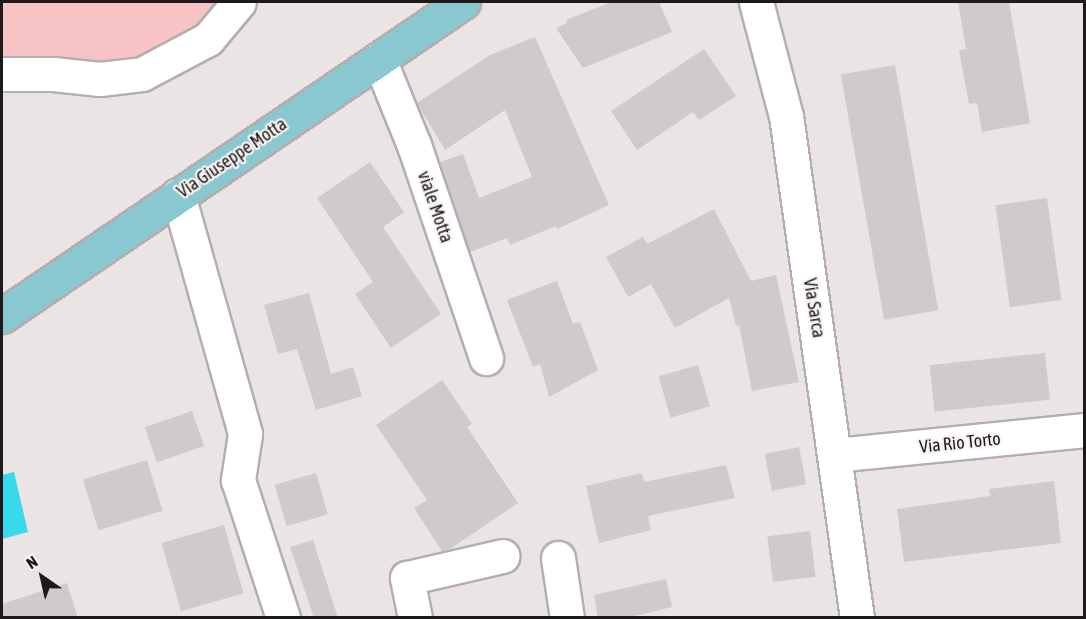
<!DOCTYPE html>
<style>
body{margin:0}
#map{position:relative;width:1086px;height:619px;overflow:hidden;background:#ebe4e4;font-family:"Asap Condensed",sans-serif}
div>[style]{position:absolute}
.green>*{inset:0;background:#f8c3c4}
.water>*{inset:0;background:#39d9ed}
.building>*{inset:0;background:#d0caca;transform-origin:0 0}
.roads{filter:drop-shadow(2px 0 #b4aeae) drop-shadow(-2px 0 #b4aeae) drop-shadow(0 2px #b4aeae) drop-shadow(0 -2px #b4aeae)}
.minor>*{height:33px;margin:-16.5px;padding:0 16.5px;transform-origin:16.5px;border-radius:16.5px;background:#fff}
.major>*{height:33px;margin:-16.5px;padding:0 16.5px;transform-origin:16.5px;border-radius:16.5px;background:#89c8d0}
span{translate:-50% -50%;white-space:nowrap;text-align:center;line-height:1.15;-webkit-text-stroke:4.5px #f8f2f2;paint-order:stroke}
.street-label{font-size:18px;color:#1c1a1a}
.frame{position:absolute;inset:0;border:3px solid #1c1a1a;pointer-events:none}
.north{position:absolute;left:12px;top:547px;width:60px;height:60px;-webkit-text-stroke:4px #f8f2f2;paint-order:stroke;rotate:326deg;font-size:16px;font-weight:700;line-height:24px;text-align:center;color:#1c1a1a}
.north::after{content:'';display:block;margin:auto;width:21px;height:27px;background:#1c1a1a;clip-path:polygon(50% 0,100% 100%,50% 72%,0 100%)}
</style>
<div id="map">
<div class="green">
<div style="clip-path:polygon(2px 2px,222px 2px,215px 13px,166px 52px,112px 68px,2px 57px)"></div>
</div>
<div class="water">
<div style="clip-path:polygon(14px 472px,28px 532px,2px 539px,2px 475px)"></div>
</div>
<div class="building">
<div style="clip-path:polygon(611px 2px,659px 2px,672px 32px,583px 68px,556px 28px,567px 23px,566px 20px)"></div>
<div style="clip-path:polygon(958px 2px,1009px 2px,1030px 123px,982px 132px,977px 103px,969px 104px,959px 50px,966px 49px)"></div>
<div style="clip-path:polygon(535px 37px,609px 205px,557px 229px,556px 226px,510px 245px,507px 238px,470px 252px,440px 162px,463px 154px,479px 198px,532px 177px,505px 110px,445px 150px,417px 103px,490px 55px)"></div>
<div style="clip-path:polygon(704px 49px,736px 96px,699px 120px,693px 112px,637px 150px,611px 111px)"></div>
<div style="left:895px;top:65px;width:249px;height:55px;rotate:80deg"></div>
<div style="clip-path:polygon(370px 162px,404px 212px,383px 227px,441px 314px,391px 348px,355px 294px,373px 282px,317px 198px)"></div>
<div style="left:1047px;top:198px;width:103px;height:52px;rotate:82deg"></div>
<div style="clip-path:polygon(714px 209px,751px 281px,776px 275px,799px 382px,752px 391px,739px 325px,736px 326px,729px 298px,675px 328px,651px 284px,628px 297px,606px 257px,643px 237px,647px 244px)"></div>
<div style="clip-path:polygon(557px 281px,573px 324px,580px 322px,598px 370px,549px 397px,540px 364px,533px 367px,507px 300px)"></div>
<div style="clip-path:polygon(309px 293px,331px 374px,353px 367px,362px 396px,316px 410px,297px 349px,278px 354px,264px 305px)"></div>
<div style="left:1045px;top:353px;width:47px;height:116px;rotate:84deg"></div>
<div style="left:698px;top:365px;width:43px;height:41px;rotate:74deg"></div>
<div style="clip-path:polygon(442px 380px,472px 424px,467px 427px,518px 503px,450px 549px,442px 551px,414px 508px,427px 500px,376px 425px)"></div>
<div style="left:192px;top:411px;width:37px;height:50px;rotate:71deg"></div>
<div style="left:799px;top:447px;width:38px;height:35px;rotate:79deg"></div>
<div style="left:147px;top:460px;width:53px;height:67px;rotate:73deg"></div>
<div style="clip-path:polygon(726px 465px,735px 498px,648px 516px,651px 530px,599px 543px,586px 486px,642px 473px,644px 482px)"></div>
<div style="left:316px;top:473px;width:43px;height:43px;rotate:74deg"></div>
<div style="clip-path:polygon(1054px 481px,1061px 543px,904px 562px,897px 509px,990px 496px,989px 489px)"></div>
<div style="left:224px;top:525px;width:71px;height:65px;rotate:74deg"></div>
<div style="left:810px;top:531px;width:46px;height:43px;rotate:83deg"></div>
<div style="clip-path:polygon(313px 540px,338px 618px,314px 618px,290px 547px)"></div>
<div style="clip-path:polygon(666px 579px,672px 607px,626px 618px,598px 618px,594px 595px)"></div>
<div style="clip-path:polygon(67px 583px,78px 618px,2px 618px,2px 604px)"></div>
</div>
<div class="roads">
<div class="minor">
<div style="left:756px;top:2px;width:118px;rotate:75.3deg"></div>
<div style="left:786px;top:116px;width:507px;rotate:81.95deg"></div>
<div style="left:379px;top:59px;width:93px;rotate:67.9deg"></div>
<div style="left:414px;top:145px;width:225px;rotate:71.3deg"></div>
<div style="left:2px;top:74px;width:51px"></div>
<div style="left:53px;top:74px;width:47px;rotate:6.1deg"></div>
<div style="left:100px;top:79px;width:42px;rotate:-6.8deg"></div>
<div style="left:142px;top:74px;width:75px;rotate:-27.9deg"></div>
<div style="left:208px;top:39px;width:48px;rotate:-50deg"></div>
<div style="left:178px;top:195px;width:248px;rotate:74.3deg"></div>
<div style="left:245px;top:434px;width:47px;rotate:98.7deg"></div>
<div style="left:238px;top:480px;width:145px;rotate:71.9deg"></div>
<div style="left:835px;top:455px;width:250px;rotate:-5.7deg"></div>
<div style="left:558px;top:558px;width:61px;rotate:81.5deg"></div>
<div style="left:415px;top:618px;width:41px;rotate:-101.3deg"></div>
<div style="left:407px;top:578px;width:98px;rotate:-13deg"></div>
</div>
<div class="major">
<div style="left:2px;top:316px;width:558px;rotate:-34.26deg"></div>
</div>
</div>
<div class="street-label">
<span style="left:232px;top:158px;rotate:-34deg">Via Giuseppe Motta</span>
<span style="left:435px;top:207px;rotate:71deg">viale Motta</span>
<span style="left:814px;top:308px;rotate:81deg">Via Sarca</span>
<span style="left:960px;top:443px;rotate:-6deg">Via Rio Torto</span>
</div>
<div class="frame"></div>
<div class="north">N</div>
</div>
